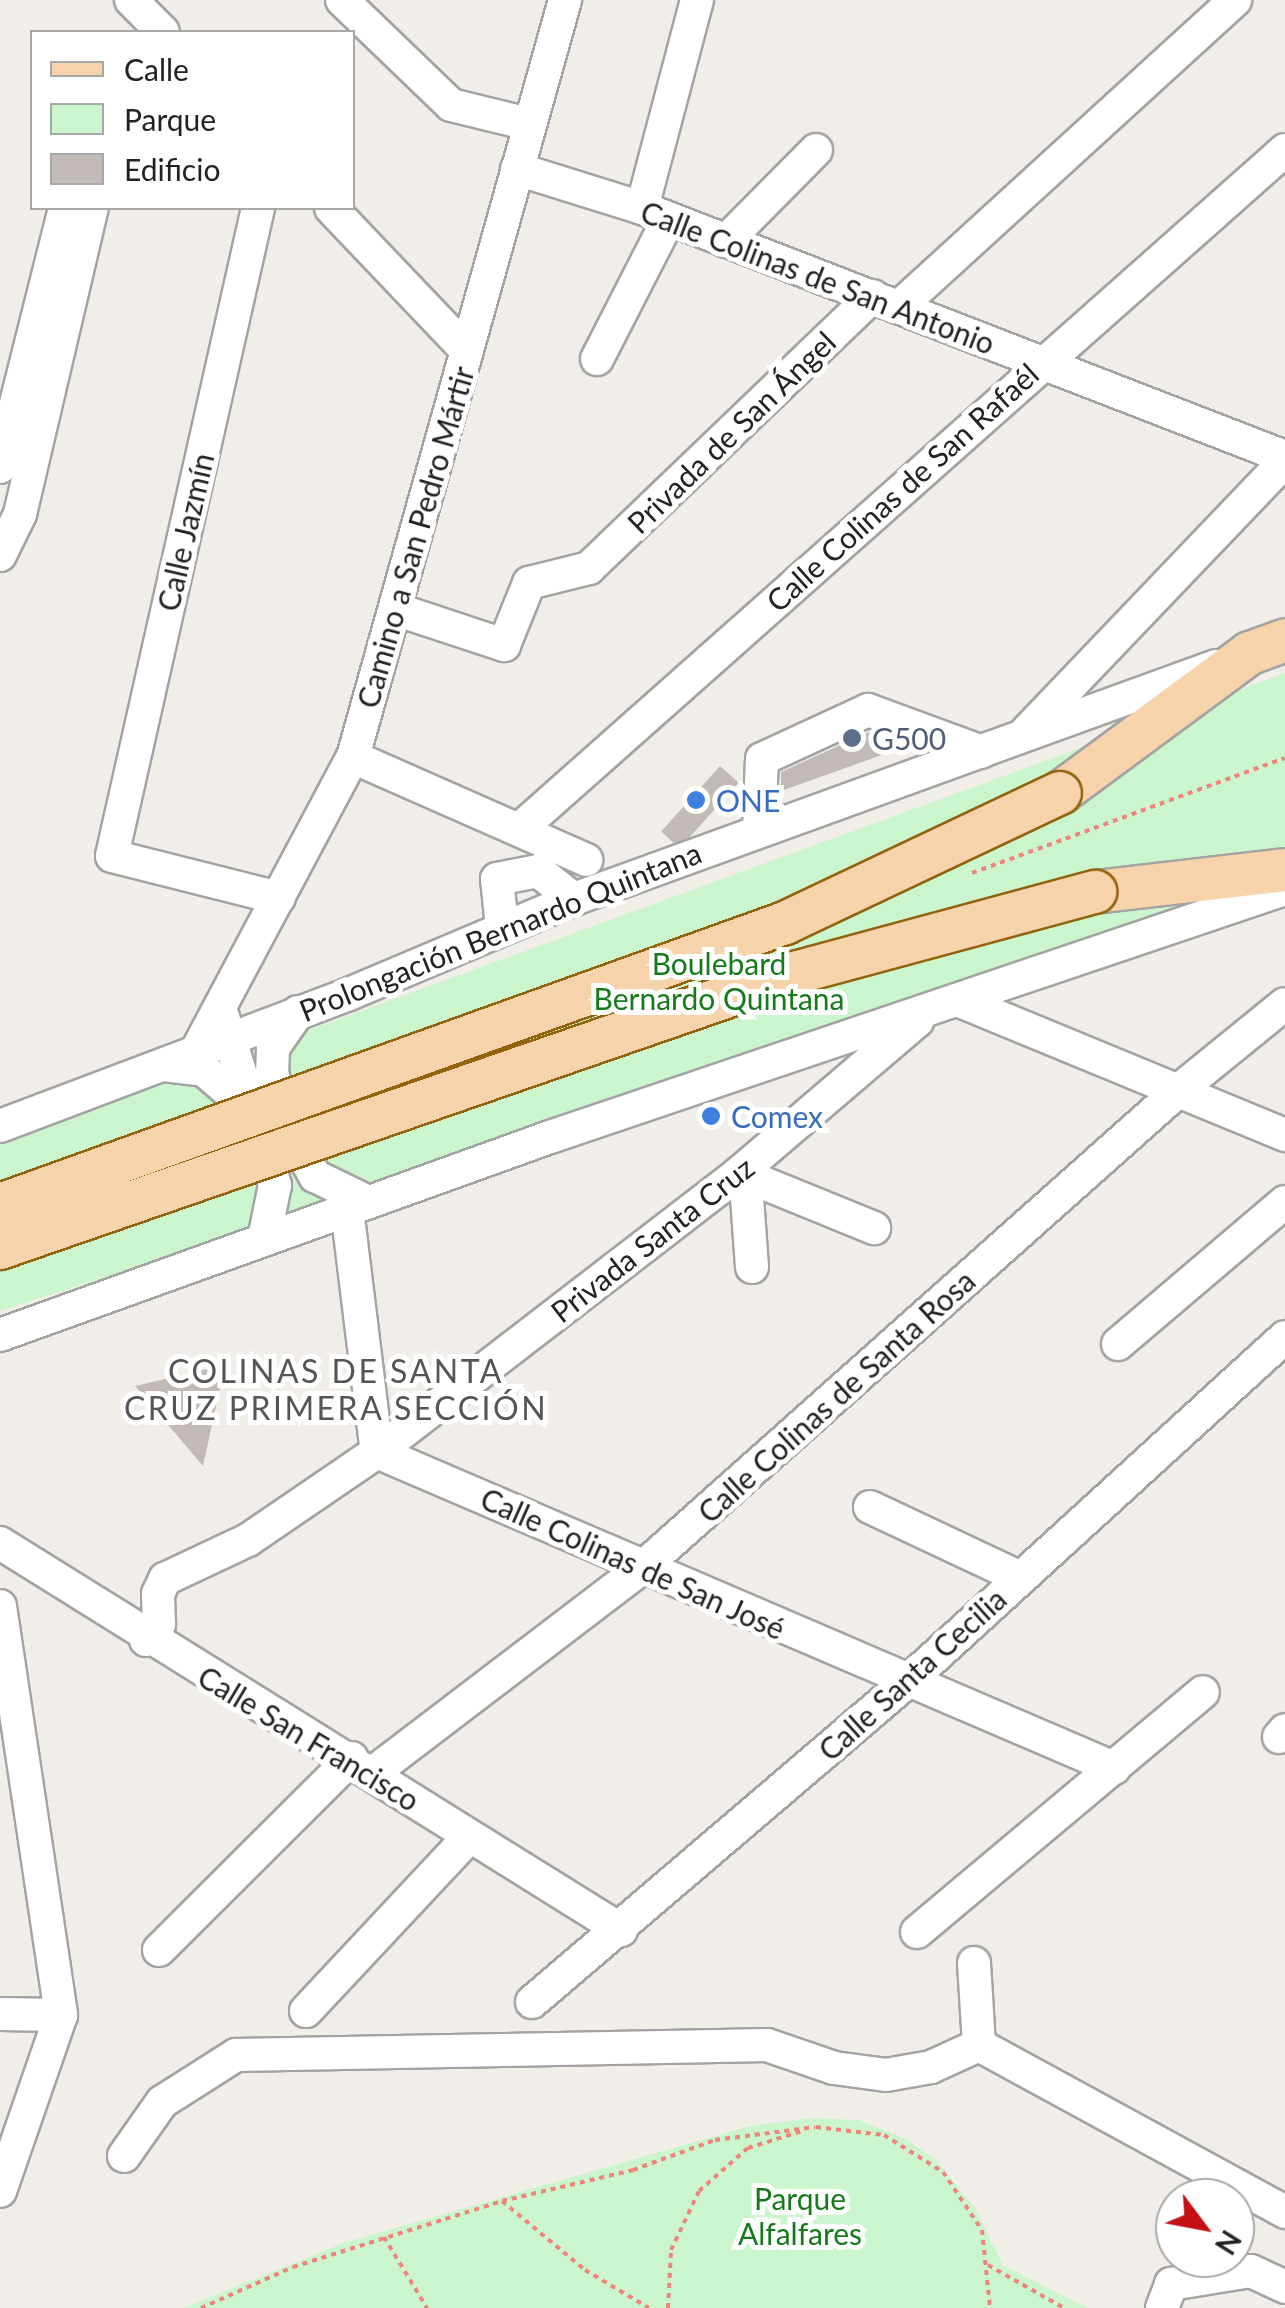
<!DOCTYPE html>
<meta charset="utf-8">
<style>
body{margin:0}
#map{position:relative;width:1285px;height:2308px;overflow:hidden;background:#f1eee9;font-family:Lato,sans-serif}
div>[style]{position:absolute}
.park>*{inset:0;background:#cbf6cd}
.building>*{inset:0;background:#c1bab6;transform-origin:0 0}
.path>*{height:4px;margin-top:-2px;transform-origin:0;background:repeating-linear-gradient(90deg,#f0847b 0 5px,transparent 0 10px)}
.roads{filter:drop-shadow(2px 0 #a3a3a3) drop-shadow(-2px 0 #a3a3a3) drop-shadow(0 2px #a3a3a3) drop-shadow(0 -2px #a3a3a3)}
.minor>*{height:32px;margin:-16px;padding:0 16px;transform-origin:16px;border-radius:16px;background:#fff}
.major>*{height:42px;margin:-21px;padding:0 21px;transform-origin:21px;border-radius:21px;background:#f6d3aa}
.bridges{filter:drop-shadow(2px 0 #93630c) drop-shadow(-2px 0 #93630c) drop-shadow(0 2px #93630c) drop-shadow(0 -2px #93630c)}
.major-bridge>*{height:42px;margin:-21px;padding:0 21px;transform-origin:21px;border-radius:21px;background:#f6d3aa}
.dots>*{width:28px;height:28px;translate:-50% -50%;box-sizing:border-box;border:5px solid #fff;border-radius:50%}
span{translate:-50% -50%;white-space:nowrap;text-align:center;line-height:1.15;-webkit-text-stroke:10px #fff;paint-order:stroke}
.street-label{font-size:30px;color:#222}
.service-label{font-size:30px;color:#4e5e75}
.left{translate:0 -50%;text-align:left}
.shop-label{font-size:30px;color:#366cbe}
.park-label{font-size:30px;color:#157a1a}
.neighbourhood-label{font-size:32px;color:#555;letter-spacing:2.5px}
.legend{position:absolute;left:30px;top:30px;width:325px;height:180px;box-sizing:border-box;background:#fff;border:2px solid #a7a7a7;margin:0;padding:12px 18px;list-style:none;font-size:30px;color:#222}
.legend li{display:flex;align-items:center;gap:20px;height:50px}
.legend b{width:50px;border:2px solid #a7a7a7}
.north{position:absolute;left:1155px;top:2178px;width:100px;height:100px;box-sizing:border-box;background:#fff;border:2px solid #a7a7a7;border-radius:50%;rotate:122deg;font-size:28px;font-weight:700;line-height:40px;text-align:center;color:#222}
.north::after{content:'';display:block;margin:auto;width:35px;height:45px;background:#c40f14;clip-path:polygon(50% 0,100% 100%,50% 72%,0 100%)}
</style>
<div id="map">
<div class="park">
<div style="clip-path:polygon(1285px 673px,1285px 867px,752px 1069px,0 1311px,0 1143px)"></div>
<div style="clip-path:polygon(810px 2118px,859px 2120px,906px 2139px,936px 2160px,976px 2209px,1003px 2265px,1088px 2308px,183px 2308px,343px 2243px,750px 2126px)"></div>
</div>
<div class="building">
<div style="clip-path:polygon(869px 732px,890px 739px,893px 751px,781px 791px,781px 772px)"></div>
<div style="left:720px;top:766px;width:25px;height:88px;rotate:42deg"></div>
<div style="clip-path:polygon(225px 1365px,203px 1466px,135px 1386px)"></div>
</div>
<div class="path">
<div style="left:972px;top:873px;width:333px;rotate:-20.2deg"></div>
<div style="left:816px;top:2127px;width:68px;rotate:6.7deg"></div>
<div style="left:884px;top:2135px;width:70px;rotate:32.1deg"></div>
<div style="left:943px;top:2172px;width:70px;rotate:56.1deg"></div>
<div style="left:982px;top:2230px;width:78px;rotate:84.1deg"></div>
<div style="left:502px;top:2201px;width:108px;rotate:39.7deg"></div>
<div style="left:585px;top:2270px;width:74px;rotate:30.7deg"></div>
<div style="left:384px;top:2237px;width:83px;rotate:58.8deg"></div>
<div style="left:988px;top:2265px;width:87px;rotate:29.5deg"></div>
<div style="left:201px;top:2308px;width:101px;rotate:-24deg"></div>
<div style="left:293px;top:2267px;width:219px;rotate:-17.5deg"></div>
<div style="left:502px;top:2201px;width:135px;rotate:-13.3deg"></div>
<div style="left:633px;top:2170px;width:87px;rotate:-20.1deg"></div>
<div style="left:715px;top:2140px;width:101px;rotate:-7.4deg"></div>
<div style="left:668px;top:2308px;width:58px;rotate:-87deg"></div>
<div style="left:671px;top:2250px;width:65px;rotate:-64.6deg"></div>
<div style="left:699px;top:2191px;width:65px;rotate:-41.3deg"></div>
<div style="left:748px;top:2148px;width:57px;rotate:-17.5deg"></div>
</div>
<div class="roads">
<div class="minor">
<div style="left:131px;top:0;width:45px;rotate:45deg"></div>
<div style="left:342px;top:0;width:151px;rotate:43.9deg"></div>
<div style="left:451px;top:105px;width:80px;rotate:13.7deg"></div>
<div style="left:517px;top:169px;width:131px;rotate:17.3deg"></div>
<div style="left:642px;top:208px;width:690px;rotate:21.17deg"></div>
<div style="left:258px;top:208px;width:664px;rotate:102.7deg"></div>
<div style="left:112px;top:856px;width:172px;rotate:14.1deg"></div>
<div style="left:331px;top:208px;width:197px;rotate:46.4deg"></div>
<div style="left:642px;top:208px;width:215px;rotate:-75.2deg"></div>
<div style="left:726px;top:241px;width:128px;rotate:-45.3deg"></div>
<div style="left:900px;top:306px;width:454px;rotate:-42.4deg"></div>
<div style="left:597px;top:359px;width:156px;rotate:-62.9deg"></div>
<div style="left:0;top:467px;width:267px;rotate:-75.9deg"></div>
<div style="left:0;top:555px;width:46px;rotate:-64deg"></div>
<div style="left:20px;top:514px;width:314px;rotate:-76.8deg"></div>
<div style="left:395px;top:609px;width:115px;rotate:18.3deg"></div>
<div style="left:504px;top:645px;width:67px;rotate:-68deg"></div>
<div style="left:529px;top:583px;width:62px;rotate:-14deg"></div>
<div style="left:589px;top:568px;width:393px;rotate:-43.8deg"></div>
<div style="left:1027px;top:731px;width:373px;rotate:-46.3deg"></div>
<div style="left:353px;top:757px;width:255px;rotate:23.8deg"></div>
<div style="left:522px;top:827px;width:1020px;rotate:-41.58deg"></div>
<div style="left:759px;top:830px;width:71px;rotate:-87.6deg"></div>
<div style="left:762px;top:759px;width:117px;rotate:-24.8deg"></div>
<div style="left:868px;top:710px;width:121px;rotate:20.2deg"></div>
<div style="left:502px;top:927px;width:48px;rotate:-95.9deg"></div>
<div style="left:497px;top:879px;width:42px;rotate:-11deg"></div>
<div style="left:538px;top:871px;width:46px;rotate:37.9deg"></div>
<div style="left:960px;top:1001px;width:352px;rotate:22.4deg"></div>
<div style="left:298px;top:1012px;width:44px;rotate:124.8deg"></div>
<div style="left:273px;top:1048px;width:25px;rotate:92deg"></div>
<div style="left:272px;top:1073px;width:53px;rotate:74.6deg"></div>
<div style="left:286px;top:1124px;width:60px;rotate:60.9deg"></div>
<div style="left:315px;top:1176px;width:59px;rotate:26.1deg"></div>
<div style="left:223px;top:1017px;width:176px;rotate:72.8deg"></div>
<div style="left:275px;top:1185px;width:55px;rotate:101.5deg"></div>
<div style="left:198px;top:1048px;width:330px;rotate:-62deg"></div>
<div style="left:353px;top:757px;width:786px;rotate:-74.35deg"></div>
<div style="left:164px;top:1065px;width:40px;rotate:7.1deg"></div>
<div style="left:204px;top:1070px;width:65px;rotate:40.6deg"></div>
<div style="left:0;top:1126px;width:373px;rotate:-20.7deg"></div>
<div style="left:349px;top:994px;width:244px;rotate:-22.9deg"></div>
<div style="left:574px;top:899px;width:683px;rotate:-19.95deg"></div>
<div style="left:739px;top:1173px;width:146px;rotate:22.2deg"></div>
<div style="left:347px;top:1209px;width:245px;rotate:83deg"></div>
<div style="left:377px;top:1452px;width:802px;rotate:23.21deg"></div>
<div style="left:752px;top:1267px;width:69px;rotate:-94.1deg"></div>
<div style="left:747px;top:1198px;width:20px;rotate:-72deg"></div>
<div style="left:0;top:1335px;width:585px;rotate:-19.8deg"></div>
<div style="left:550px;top:1137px;width:776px;rotate:-18.65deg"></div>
<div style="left:1118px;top:1344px;width:219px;rotate:-40.4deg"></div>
<div style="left:870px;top:1507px;width:167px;rotate:25.2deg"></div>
<div style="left:0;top:1543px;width:732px;rotate:31.93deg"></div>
<div style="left:0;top:1606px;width:414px;rotate:81.5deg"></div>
<div style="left:61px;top:2015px;width:186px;rotate:109.1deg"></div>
<div style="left:146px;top:1640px;width:21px;rotate:-51deg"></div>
<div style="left:159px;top:1624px;width:30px;rotate:-92deg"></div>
<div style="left:158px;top:1594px;width:17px;rotate:-65deg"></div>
<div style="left:165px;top:1579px;width:92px;rotate:-25.2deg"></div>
<div style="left:248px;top:1540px;width:156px;rotate:-34.3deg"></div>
<div style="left:377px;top:1452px;width:457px;rotate:-37.6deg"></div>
<div style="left:739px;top:1173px;width:235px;rotate:-40.5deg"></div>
<div style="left:1279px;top:1737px;width:9px;rotate:-49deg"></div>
<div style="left:374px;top:1772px;width:337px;rotate:-37.3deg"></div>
<div style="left:642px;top:1568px;width:719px;rotate:-41.67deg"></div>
<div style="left:1179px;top:1090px;width:136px;rotate:-39.1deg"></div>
<div style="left:917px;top:1932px;width:373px;rotate:-40deg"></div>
<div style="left:159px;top:1950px;width:272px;rotate:-44.9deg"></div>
<div style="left:974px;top:1963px;width:82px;rotate:86.5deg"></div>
<div style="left:979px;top:2045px;width:349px;rotate:28.6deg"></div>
<div style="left:532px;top:2002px;width:492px;rotate:-40.5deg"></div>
<div style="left:906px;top:1683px;width:513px;rotate:-42.39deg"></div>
<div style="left:306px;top:2011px;width:237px;rotate:-46.9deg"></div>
<div style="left:0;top:2014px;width:61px;rotate:0.9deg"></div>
<div style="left:124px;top:2156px;width:66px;rotate:-54.9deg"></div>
<div style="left:162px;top:2102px;width:88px;rotate:-32.4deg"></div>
<div style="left:236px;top:2055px;width:531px;rotate:-1.08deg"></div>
<div style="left:767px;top:2045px;width:71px;rotate:18.9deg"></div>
<div style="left:834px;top:2068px;width:52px;rotate:7.7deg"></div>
<div style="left:886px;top:2075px;width:46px;rotate:-10.1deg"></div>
<div style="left:931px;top:2067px;width:53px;rotate:-24.6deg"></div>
<div style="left:1162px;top:2308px;width:26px;rotate:-69deg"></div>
<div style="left:1171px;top:2284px;width:81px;rotate:-9.2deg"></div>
<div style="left:1251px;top:2271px;width:38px;rotate:25deg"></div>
</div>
<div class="major">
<div style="left:1060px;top:793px;width:236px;rotate:-36.4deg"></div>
<div style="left:1250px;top:653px;width:37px;rotate:-20deg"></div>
<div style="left:1095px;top:892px;width:191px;rotate:-6.6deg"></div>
</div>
</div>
<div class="bridges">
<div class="major-bridge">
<div style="left:0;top:1205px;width:834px;rotate:-19.76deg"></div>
<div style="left:785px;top:923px;width:304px;rotate:-25.3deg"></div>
<div style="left:0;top:1248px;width:844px;rotate:-19.08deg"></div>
<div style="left:798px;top:972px;width:308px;rotate:-15.1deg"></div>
</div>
</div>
<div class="dots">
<div style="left:852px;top:738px;background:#5c6f8a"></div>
<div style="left:696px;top:800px;background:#3f7fe0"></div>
<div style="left:711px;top:1116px;background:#3f7fe0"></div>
</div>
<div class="street-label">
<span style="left:818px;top:277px;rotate:21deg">Calle Colinas de San Antonio</span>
<span style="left:731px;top:432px;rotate:-44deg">Privada de San Ángel</span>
<span style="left:902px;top:487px;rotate:-42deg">Calle Colinas de San Rafaél</span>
<span style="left:185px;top:532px;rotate:-77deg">Calle Jazmín</span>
<span style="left:415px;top:537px;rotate:-74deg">Camino a San Pedro Mártir</span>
<span style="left:500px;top:931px;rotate:-22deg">Prolongación Bernardo Quintana</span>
<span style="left:652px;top:1239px;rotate:-38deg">Privada Santa Cruz</span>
<span style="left:836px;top:1396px;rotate:-42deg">Calle Colinas de Santa Rosa</span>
<span style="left:633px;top:1563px;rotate:24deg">Calle Colinas de San José</span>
<span style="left:912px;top:1674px;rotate:-42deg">Calle Santa Cecilia</span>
<span style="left:309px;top:1738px;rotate:31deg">Calle San Francisco</span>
</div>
<div class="service-label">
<span class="left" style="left:872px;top:738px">G500</span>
</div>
<div class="shop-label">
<span class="left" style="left:716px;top:800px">ONE</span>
<span class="left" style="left:731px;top:1116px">Comex</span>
</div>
<div class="park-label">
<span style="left:719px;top:980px">Boulebard<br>Bernardo Quintana</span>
<span style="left:800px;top:2215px">Parque<br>Alfalfares</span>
</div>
<div class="neighbourhood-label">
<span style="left:336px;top:1390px">COLINAS DE SANTA<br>CRUZ PRIMERA SECCIÓN</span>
</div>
<ul class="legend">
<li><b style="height:12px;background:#f6d3aa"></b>Calle</li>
<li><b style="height:28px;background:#cbf6cd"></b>Parque</li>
<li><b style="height:28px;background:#c1bab6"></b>Edificio</li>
</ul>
<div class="north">N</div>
</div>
